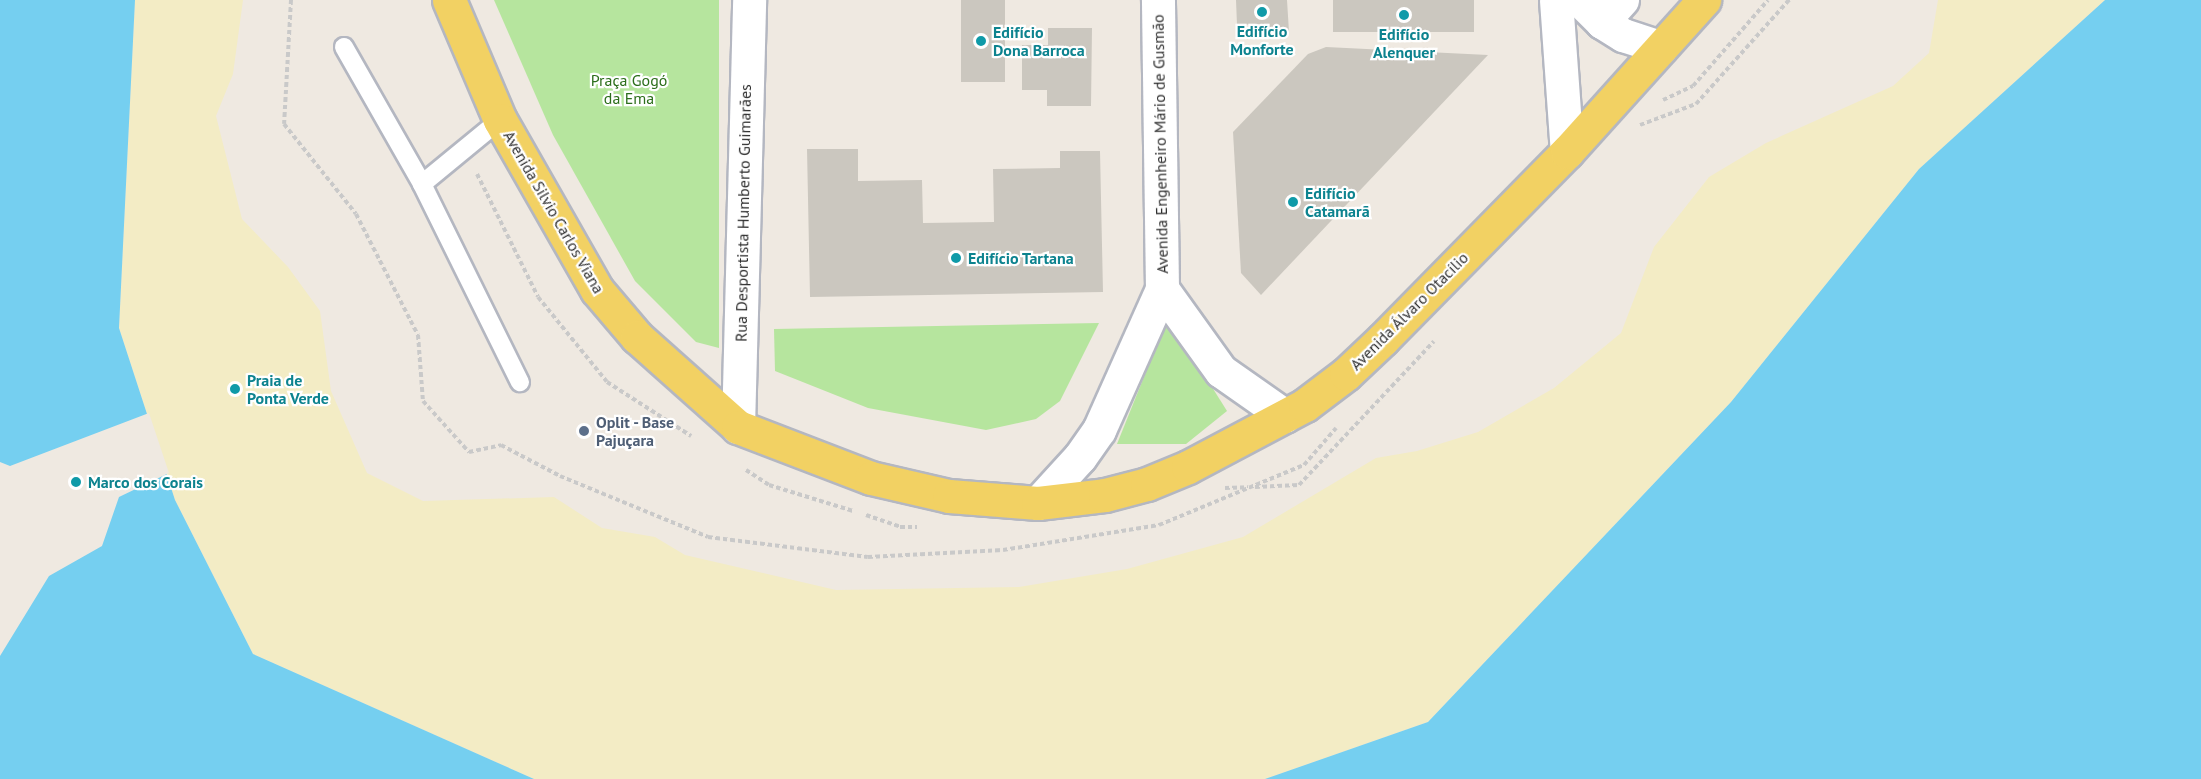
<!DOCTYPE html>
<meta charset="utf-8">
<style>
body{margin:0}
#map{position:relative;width:2201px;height:779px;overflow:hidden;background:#efe9e1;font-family:"PT Sans",sans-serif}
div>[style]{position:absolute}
.green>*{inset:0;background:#b6e59e}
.sand>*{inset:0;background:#f3ecc5}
.water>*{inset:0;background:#75cff0}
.pier>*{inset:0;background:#efe9e1}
.building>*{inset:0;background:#cbc7bf;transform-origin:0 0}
.path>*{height:4px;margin-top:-2px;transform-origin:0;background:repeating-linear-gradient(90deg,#c9c9c9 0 4.5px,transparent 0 7.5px)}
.roads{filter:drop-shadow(2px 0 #b4b7c1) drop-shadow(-2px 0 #b4b7c1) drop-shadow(0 2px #b4b7c1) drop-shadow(0 -2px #b4b7c1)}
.service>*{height:18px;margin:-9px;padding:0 9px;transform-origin:9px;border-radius:9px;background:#fff}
.minor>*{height:33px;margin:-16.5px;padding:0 16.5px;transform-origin:16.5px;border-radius:16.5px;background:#fff}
.tertiary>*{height:33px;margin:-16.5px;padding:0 16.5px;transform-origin:16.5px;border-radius:16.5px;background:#fff}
.primary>*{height:33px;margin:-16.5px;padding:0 16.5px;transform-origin:16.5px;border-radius:16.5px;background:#f2d163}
.dots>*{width:16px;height:16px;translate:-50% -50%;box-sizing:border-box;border:3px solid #fff;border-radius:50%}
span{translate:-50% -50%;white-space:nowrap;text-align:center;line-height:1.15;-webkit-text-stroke:4.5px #fff;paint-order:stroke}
.culture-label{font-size:16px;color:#0d838f;font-weight:700}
.left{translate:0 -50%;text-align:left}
.park-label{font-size:16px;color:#2c6e1b}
.street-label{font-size:16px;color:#2e2e2e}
.service-label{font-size:16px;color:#4e5e75;font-weight:700}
</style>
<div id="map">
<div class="green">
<div style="clip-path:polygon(494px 0,719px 0,719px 348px,696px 342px,635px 281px,553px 135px)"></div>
<div style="clip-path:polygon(1168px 317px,1227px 411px,1186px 444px,1117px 444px)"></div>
<div style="clip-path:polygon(1099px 323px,1060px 401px,1036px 419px,986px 430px,868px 408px,775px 371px,774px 329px)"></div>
</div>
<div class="sand">
<div style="clip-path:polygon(135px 0,243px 0,233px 74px,216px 116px,242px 219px,288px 267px,320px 311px,331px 391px,367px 473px,423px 501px,554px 497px,602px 528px,655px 537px,685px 555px,836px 590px,1019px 587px,1127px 569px,1243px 537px,1376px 458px,1417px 451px,1478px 432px,1554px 388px,1621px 333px,1654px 247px,1709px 177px,1766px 143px,1893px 86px,1929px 53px,1938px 0,2105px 0,1919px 169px,1731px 402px,1428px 722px,1265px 779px,534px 779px,253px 654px,175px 500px,119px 328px)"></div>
</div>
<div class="water">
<div style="clip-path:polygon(0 0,135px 0,119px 328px,175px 500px,253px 654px,534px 779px,0 779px)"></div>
<div style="clip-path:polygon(2105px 0,2201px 0,2201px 779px,1265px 779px,1428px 722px,1731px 402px,1919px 169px)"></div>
</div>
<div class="pier">
<div style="clip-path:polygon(149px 413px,169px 473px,119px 497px,102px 546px,49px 576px,0 656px,0 462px,10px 466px)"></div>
</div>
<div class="building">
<div style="left:961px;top:0;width:44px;height:82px"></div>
<div style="clip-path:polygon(1236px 0,1287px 0,1289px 32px,1260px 33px,1259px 24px,1237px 25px)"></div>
<div style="left:1333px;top:0;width:141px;height:32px"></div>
<div style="clip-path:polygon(1048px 28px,1092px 28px,1091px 106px,1047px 106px,1047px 90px,1022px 90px,1022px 45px,1048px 45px)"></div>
<div style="clip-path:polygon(1326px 47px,1488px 55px,1261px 295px,1241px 273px,1233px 132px,1308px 54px)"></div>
<div style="clip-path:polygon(807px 149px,858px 149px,858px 181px,922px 180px,923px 223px,994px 222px,993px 169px,1060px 168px,1060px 151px,1100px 151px,1103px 292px,810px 297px)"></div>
</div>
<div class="path">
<div style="left:291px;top:0;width:124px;rotate:93.2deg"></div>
<div style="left:284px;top:124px;width:115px;rotate:51.3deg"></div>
<div style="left:356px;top:214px;width:136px;rotate:62.9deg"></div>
<div style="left:418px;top:335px;width:66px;rotate:85.7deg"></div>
<div style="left:423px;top:401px;width:69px;rotate:48deg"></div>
<div style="left:469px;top:452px;width:33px;rotate:-12deg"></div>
<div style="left:501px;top:445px;width:67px;rotate:27.7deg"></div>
<div style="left:560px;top:476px;width:160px;rotate:22.4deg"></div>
<div style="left:708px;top:537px;width:161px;rotate:7.1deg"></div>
<div style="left:868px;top:557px;width:135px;rotate:-3deg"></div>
<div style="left:1003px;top:550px;width:158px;rotate:-9.1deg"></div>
<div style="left:1159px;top:525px;width:157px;rotate:-22.5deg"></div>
<div style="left:1304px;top:465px;width:49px;rotate:-49.1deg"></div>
<div style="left:1663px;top:100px;width:33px;rotate:-25deg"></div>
<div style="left:1693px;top:86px;width:114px;rotate:-48.9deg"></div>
<div style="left:1640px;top:125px;width:60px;rotate:-20.6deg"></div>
<div style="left:1696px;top:104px;width:140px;rotate:-48.2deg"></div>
<div style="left:477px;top:174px;width:137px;rotate:63.6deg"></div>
<div style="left:538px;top:297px;width:109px;rotate:50.9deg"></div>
<div style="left:607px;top:382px;width:100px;rotate:32.7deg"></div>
<div style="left:746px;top:470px;width:27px;rotate:33deg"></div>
<div style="left:769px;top:485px;width:88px;rotate:17.2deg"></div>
<div style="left:1255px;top:487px;width:44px;rotate:-2.6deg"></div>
<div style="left:1299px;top:485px;width:197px;rotate:-46.8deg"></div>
<div style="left:1225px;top:488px;width:23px;rotate:-2deg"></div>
<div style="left:866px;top:515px;width:36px;rotate:19deg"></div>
<div style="left:900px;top:527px;width:17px"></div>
</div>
<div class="roads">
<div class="service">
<div style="left:344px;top:47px;width:158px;rotate:60.3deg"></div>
<div style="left:422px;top:184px;width:101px;rotate:-39.4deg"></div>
<div style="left:422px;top:184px;width:221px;rotate:63.7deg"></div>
</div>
<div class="minor">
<div style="left:1602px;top:22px;width:30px;rotate:-48deg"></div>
<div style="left:738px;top:427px;width:427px;rotate:-88.5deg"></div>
</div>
<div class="tertiary">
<div style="left:1556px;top:0;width:152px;rotate:85.9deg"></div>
<div style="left:1580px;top:0;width:31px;rotate:45deg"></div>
<div style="left:1602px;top:22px;width:25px;rotate:32deg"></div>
<div style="left:1623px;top:35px;width:40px;rotate:18deg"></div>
<div style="left:1162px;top:289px;width:101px;rotate:54.3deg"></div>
<div style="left:1221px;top:371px;width:78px;rotate:35.1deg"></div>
<div style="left:1038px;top:503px;width:62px;rotate:-47.6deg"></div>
<div style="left:1080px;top:457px;width:33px;rotate:-55deg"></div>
<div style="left:1099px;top:430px;width:154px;rotate:-65.9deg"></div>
<div style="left:1162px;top:289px;width:289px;rotate:-90.8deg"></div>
</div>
<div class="primary">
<div style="left:449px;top:0;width:130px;rotate:67deg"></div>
<div style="left:500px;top:120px;width:196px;rotate:60.3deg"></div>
<div style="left:597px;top:290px;width:62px;rotate:49.6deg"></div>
<div style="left:637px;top:337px;width:135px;rotate:41.7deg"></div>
<div style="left:738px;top:427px;width:142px;rotate:21deg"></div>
<div style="left:871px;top:478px;width:80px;rotate:13deg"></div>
<div style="left:949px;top:496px;width:89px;rotate:4.5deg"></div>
<div style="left:1038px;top:503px;width:67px;rotate:-6.8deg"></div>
<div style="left:1105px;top:495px;width:43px;rotate:-14.7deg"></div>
<div style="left:1147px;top:484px;width:44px;rotate:-22.5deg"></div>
<div style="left:1188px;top:467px;width:132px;rotate:-27.9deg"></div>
<div style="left:1305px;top:405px;width:51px;rotate:-37.1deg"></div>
<div style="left:1346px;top:374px;width:51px;rotate:-43.4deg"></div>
<div style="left:1383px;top:339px;width:262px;rotate:-45.5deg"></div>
<div style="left:1567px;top:152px;width:205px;rotate:-48deg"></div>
</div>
</div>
<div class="dots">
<div style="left:1262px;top:12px;background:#0f9aa8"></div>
<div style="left:1404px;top:15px;background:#0f9aa8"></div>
<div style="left:981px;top:41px;background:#0f9aa8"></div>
<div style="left:1293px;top:202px;background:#0f9aa8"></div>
<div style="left:956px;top:258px;background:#0f9aa8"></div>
<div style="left:235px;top:389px;background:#0f9aa8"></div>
<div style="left:584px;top:431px;background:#5c6f8a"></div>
<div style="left:76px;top:482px;background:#0f9aa8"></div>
</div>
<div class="culture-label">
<span style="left:1262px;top:40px">Edifício<br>Monforte</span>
<span class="left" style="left:993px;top:41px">Edifício<br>Dona Barroca</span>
<span style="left:1404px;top:43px">Edifício<br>Alenquer</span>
<span class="left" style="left:1305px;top:202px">Edifício<br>Catamarã</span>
<span class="left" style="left:968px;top:258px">Edifício Tartana</span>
<span class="left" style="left:247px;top:389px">Praia de<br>Ponta Verde</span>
<span class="left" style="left:88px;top:482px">Marco dos Corais</span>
</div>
<div class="park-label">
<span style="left:629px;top:89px">Praça Gogó<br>da Ema</span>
</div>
<div class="street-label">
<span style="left:1160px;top:144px;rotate:-91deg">Avenida Engenheiro Mário de Gusmão</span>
<span style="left:554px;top:212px;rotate:60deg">Avenida Silvio Carlos Viana</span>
<span style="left:743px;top:213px;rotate:-89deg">Rua Desportista Humberto Guimarães</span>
<span style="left:1409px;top:311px;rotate:-45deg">Avenida Álvaro Otacílio</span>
</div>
<div class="service-label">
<span class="left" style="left:596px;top:431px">Oplit - Base<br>Pajuçara</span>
</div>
</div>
